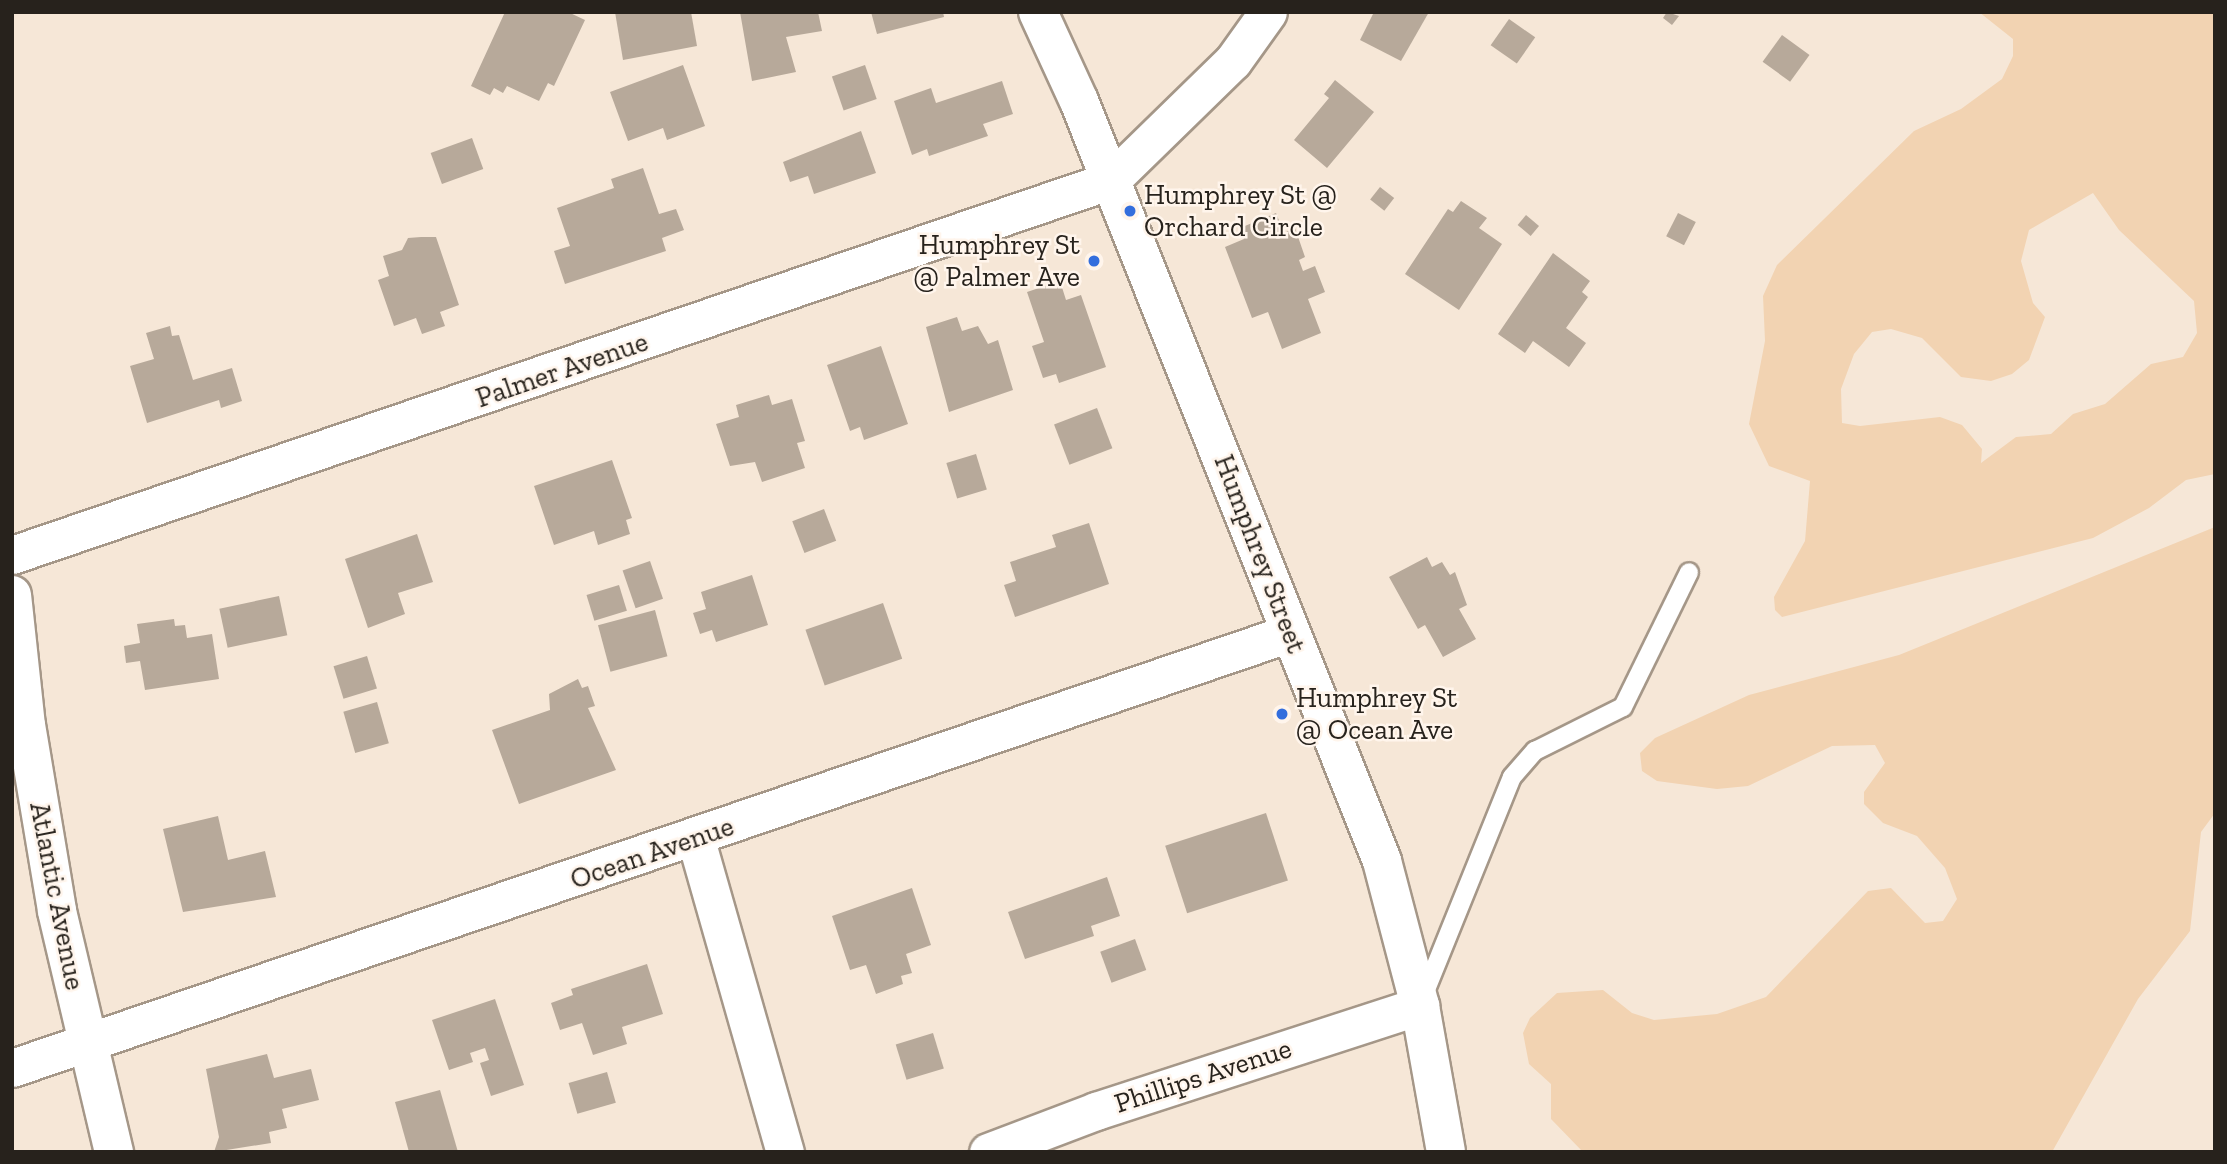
<!DOCTYPE html>
<style>
body{margin:0}
#map{position:relative;width:2227px;height:1164px;overflow:hidden;background:#f6e7d7;font-family:"Zilla Slab",serif}
div>[style]{position:absolute}
.green>*{inset:0;background:#f2d3b2}
.building>*{inset:0;background:#b7a99a;transform-origin:0 0}
.roads{filter:drop-shadow(2px 0 #a59788) drop-shadow(-2px 0 #a59788) drop-shadow(0 2px #a59788) drop-shadow(0 -2px #a59788)}
.lane>*{height:18px;margin:-9px;padding:0 9px;transform-origin:9px;border-radius:9px;background:#fff}
.street>*{height:37px;margin:-18.5px;padding:0 18.5px;transform-origin:18.5px;border-radius:18.5px;background:#fff}
.secondary>*{height:38px;margin:-19px;padding:0 19px;transform-origin:19px;border-radius:19px;background:#fff}
.primary>*{height:38px;margin:-19px;padding:0 19px;transform-origin:19px;border-radius:19px;background:#fff}
.dots>*{width:19px;height:19px;translate:-50% -50%;box-sizing:border-box;border:4px solid #fff5ec;border-radius:50%}
span{translate:-50% -50%;white-space:nowrap;text-align:center;line-height:1.15;-webkit-text-stroke:5px #fff5ec;paint-order:stroke}
.poi-label{font-size:28px;color:#27221c}
.left{translate:0 -50%;text-align:left}
.right{translate:-100% -50%;text-align:right}
.street-label{font-size:28px;color:#27221c}
.frame{position:absolute;inset:0;border:14px solid #27221c;pointer-events:none}
</style>
<div id="map">
<div class="green">
<div style="clip-path:polygon(evenodd,1979px 12px,2215px 12px,2215px 474px,2186px 480px,2149px 508px,2093px 538px,1782px 617px,1775px 610px,1774px 597px,1805px 541px,1810px 481px,1769px 466px,1749px 424px,1765px 341px,1763px 296px,1777px 265px,1914px 131px,1961px 109px,2002px 79px,2013px 56px,2013px 39px,1979px 12px,2093px 193px,2119px 230px,2194px 301px,2197px 333px,2183px 357px,2151px 364px,2105px 404px,2073px 414px,2051px 434px,2016px 437px,1981px 463px,1982px 449px,1962px 425px,1940px 417px,1860px 426px,1842px 423px,1841px 389px,1854px 354px,1872px 332px,1891px 329px,1922px 338px,1961px 377px,1991px 381px,2012px 374px,2029px 360px,2045px 317px,2033px 303px,2021px 261px,2029px 230px,2093px 193px)"></div>
<div style="clip-path:polygon(2215px 527px,2215px 813px,2201px 832px,2190px 931px,2138px 999px,2052px 1152px,1583px 1152px,1551px 1119px,1551px 1084px,1529px 1064px,1523px 1033px,1530px 1018px,1557px 993px,1603px 990px,1632px 1013px,1654px 1020px,1717px 1014px,1766px 997px,1868px 891px,1891px 888px,1925px 923px,1943px 921px,1957px 899px,1945px 868px,1917px 836px,1883px 823px,1864px 804px,1864px 792px,1885px 763px,1875px 745px,1832px 746px,1748px 786px,1717px 789px,1657px 781px,1642px 771px,1640px 753px,1655px 738px,1749px 695px,1899px 655px)"></div>
</div>
<div class="building">
<div style="clip-path:polygon(505px 12px,568px 12px,585px 20px,554px 86px,548px 83px,539px 101px,507px 86px,503px 93px,494px 88px,490px 95px,471px 86px)"></div>
<div style="clip-path:polygon(615px 12px,691px 12px,697px 46px,623px 60px)"></div>
<div style="clip-path:polygon(740px 12px,818px 12px,822px 31px,786px 37px,796px 72px,752px 81px)"></div>
<div style="clip-path:polygon(871px 12px,943px 12px,944px 17px,877px 34px)"></div>
<div style="clip-path:polygon(1374px 12px,1429px 12px,1401px 61px,1360px 40px)"></div>
<div style="clip-path:polygon(1667px 12px,1679px 16px,1672px 25px,1663px 18px)"></div>
<div style="left:1509px;top:19px;width:32px;height:32px;rotate:35deg"></div>
<div style="left:1782px;top:35px;width:34px;height:33px;rotate:36deg"></div>
<div style="clip-path:polygon(683px 65px,705px 126px,667px 140px,663px 128px,628px 141px,610px 92px)"></div>
<div style="left:865px;top:65px;width:36px;height:35px;rotate:71deg"></div>
<div style="clip-path:polygon(1335px 80px,1374px 112px,1327px 168px,1294px 140px,1329px 98px,1324px 94px)"></div>
<div style="clip-path:polygon(1002px 81px,1013px 114px,983px 124px,988px 136px,929px 156px,927px 149px,912px 155px,894px 101px,931px 88px,936px 103px)"></div>
<div style="clip-path:polygon(861px 131px,876px 173px,814px 194px,808px 176px,790px 182px,783px 162px)"></div>
<div style="left:472px;top:138px;width:33px;height:44px;rotate:70deg"></div>
<div style="clip-path:polygon(643px 168px,659px 214px,676px 209px,684px 230px,662px 238px,666px 251px,565px 284px,554px 251px,570px 246px,557px 208px,614px 188px,611px 179px)"></div>
<div style="left:1380px;top:187px;width:18px;height:16px;rotate:38deg"></div>
<div style="clip-path:polygon(1461px 201px,1487px 218px,1479px 228px,1502px 244px,1459px 310px,1405px 274px,1448px 209px,1453px 212px)"></div>
<div style="clip-path:polygon(1276px 213px,1284px 233px,1295px 228px,1305px 257px,1299px 260px,1303px 271px,1315px 266px,1325px 292px,1308px 299px,1321px 333px,1282px 349px,1268px 312px,1252px 318px,1225px 247px,1244px 239px,1240px 228px)"></div>
<div style="left:1678px;top:213px;width:20px;height:26px;rotate:27deg"></div>
<div style="left:1526px;top:215px;width:17px;height:13px;rotate:40deg"></div>
<div style="clip-path:polygon(421px 237px,436px 237px,459px 305px,440px 312px,445px 326px,422px 334px,416px 318px,394px 326px,378px 280px,389px 276px,383px 256px,402px 250px,408px 238px)"></div>
<div style="clip-path:polygon(1553px 253px,1590px 281px,1582px 292px,1588px 297px,1566px 328px,1586px 343px,1569px 367px,1533px 341px,1525px 353px,1498px 334px)"></div>
<div style="clip-path:polygon(1060px 281px,1066px 300px,1081px 295px,1106px 367px,1059px 383px,1056px 374px,1043px 378px,1032px 346px,1044px 342px,1027px 292px)"></div>
<div style="clip-path:polygon(957px 317px,962px 331px,978px 326px,988px 344px,998px 340px,1013px 390px,949px 412px,926px 327px)"></div>
<div style="clip-path:polygon(170px 326px,172px 336px,179px 335px,193px 380px,232px 368px,242px 401px,221px 408px,219px 400px,147px 423px,130px 366px,154px 359px,146px 333px)"></div>
<div style="clip-path:polygon(881px 346px,908px 424px,864px 440px,860px 427px,850px 431px,827px 365px)"></div>
<div style="clip-path:polygon(769px 395px,772px 405px,792px 399px,805px 441px,797px 443px,805px 468px,762px 482px,755px 462px,730px 466px,716px 424px,739px 417px,736px 405px)"></div>
<div style="left:1097px;top:408px;width:43px;height:46px;rotate:69deg"></div>
<div style="left:976px;top:454px;width:37px;height:31px;rotate:73deg"></div>
<div style="clip-path:polygon(612px 460px,632px 518px,626px 520px,630px 534px,598px 545px,594px 531px,554px 545px,534px 486px)"></div>
<div style="left:824px;top:509px;width:34px;height:34px;rotate:69deg"></div>
<div style="clip-path:polygon(1089px 523px,1109px 584px,1015px 617px,1004px 585px,1016px 581px,1010px 562px,1056px 547px,1052px 535px)"></div>
<div style="clip-path:polygon(417px 534px,433px 582px,398px 593px,405px 614px,368px 628px,345px 559px)"></div>
<div style="clip-path:polygon(1427px 557px,1432px 567px,1442px 562px,1450px 575px,1455px 572px,1467px 605px,1459px 609px,1476px 639px,1443px 657px,1425px 625px,1418px 629px,1389px 577px)"></div>
<div style="left:650px;top:561px;width:40px;height:29px;rotate:71deg"></div>
<div style="clip-path:polygon(752px 575px,768px 625px,716px 642px,712px 630px,700px 634px,693px 613px,706px 609px,701px 592px)"></div>
<div style="left:619px;top:585px;width:27px;height:34px;rotate:73deg"></div>
<div style="left:279px;top:596px;width:40px;height:61px;rotate:78deg"></div>
<div style="left:883px;top:603px;width:59px;height:82px;rotate:71deg"></div>
<div style="left:655px;top:610px;width:48px;height:59px;rotate:75deg"></div>
<div style="clip-path:polygon(174px 619px,175px 626px,185px 625px,187px 638px,212px 634px,219px 679px,145px 690px,140px 661px,126px 663px,124px 646px,140px 643px,137px 624px)"></div>
<div style="left:367px;top:656px;width:34px;height:35px;rotate:73deg"></div>
<div style="clip-path:polygon(578px 679px,582px 688px,588px 686px,595px 706px,588px 708px,616px 770px,519px 804px,492px 730px,550px 710px,549px 694px)"></div>
<div style="left:377px;top:702px;width:43px;height:35px;rotate:74deg"></div>
<div style="left:1266px;top:813px;width:71px;height:106px;rotate:72deg"></div>
<div style="clip-path:polygon(218px 816px,228px 860px,265px 851px,276px 897px,183px 912px,163px 829px)"></div>
<div style="clip-path:polygon(1107px 877px,1120px 916px,1091px 926px,1094px 936px,1025px 959px,1008px 912px)"></div>
<div style="clip-path:polygon(912px 888px,931px 945px,906px 954px,912px 973px,901px 976px,903px 984px,876px 994px,866px 965px,850px 970px,832px 916px)"></div>
<div style="left:1135px;top:939px;width:33px;height:37px;rotate:70deg"></div>
<div style="clip-path:polygon(647px 964px,663px 1014px,622px 1027px,627px 1044px,593px 1055px,582px 1023px,560px 1030px,551px 1003px,573px 995px,571px 989px)"></div>
<div style="clip-path:polygon(495px 999px,524px 1085px,491px 1096px,480px 1063px,489px 1060px,485px 1048px,470px 1053px,473px 1062px,449px 1070px,432px 1020px)"></div>
<div style="left:933px;top:1033px;width:37px;height:39px;rotate:73deg"></div>
<div style="clip-path:polygon(267px 1054px,274px 1078px,311px 1069px,319px 1100px,282px 1109px,287px 1128px,269px 1132px,271px 1143px,214px 1152px,219px 1137px,206px 1069px)"></div>
<div style="left:607px;top:1072px;width:32px;height:40px;rotate:74deg"></div>
<div style="clip-path:polygon(440px 1090px,458px 1152px,409px 1152px,395px 1102px)"></div>
</div>
<div class="roads">
<div class="lane">
<div style="left:1423px;top:997px;width:237px;rotate:-68deg"></div>
<div style="left:1512px;top:777px;width:35px;rotate:-49deg"></div>
<div style="left:1535px;top:751px;width:98px;rotate:-26.6deg"></div>
<div style="left:1623px;top:707px;width:150px;rotate:-63.9deg"></div>
</div>
<div class="street">
<div style="left:12px;top:555px;width:1161px;rotate:-18.84deg"></div>
<div style="left:1111px;top:180px;width:170px;rotate:-44.3deg"></div>
<div style="left:1233px;top:61px;width:60px;rotate:-54.5deg"></div>
<div style="left:696px;top:840px;width:324px;rotate:74.1deg"></div>
<div style="left:12px;top:1068px;width:1350px;rotate:-18.8deg"></div>
<div style="left:988px;top:1152px;width:116px;rotate:-20.8deg"></div>
<div style="left:1096px;top:1111px;width:341px;rotate:-18deg"></div>
</div>
<div class="secondary">
<div style="left:1038px;top:12px;width:98px;rotate:65.3deg"></div>
<div style="left:1079px;top:101px;width:818px;rotate:68.26deg"></div>
<div style="left:1382px;top:861px;width:150px;rotate:75.3deg"></div>
<div style="left:1420px;top:1006px;width:148px;rotate:79.9deg"></div>
</div>
<div class="primary">
<div style="left:12px;top:595px;width:131px;rotate:83.9deg"></div>
<div style="left:26px;top:725px;width:189px;rotate:80.5deg"></div>
<div style="left:57px;top:911px;width:248px;rotate:76.7deg"></div>
</div>
</div>
<div class="dots">
<div style="left:1130px;top:211px;background:#336edd"></div>
<div style="left:1094px;top:261px;background:#336edd"></div>
<div style="left:1282px;top:714px;background:#336edd"></div>
</div>
<div class="poi-label">
<span class="left" style="left:1144px;top:211px">Humphrey St @<br>Orchard Circle</span>
<span class="right" style="left:1080px;top:261px">Humphrey St<br>@ Palmer Ave</span>
<span class="left" style="left:1296px;top:714px">Humphrey St<br>@ Ocean Ave</span>
</div>
<div class="street-label">
<span style="left:562px;top:370px;rotate:-19deg">Palmer Avenue</span>
<span style="left:1260px;top:554px;rotate:69deg">Humphrey Street</span>
<span style="left:652px;top:853px;rotate:-19deg">Ocean Avenue</span>
<span style="left:57px;top:896px;rotate:79deg">Atlantic Avenue</span>
<span style="left:1203px;top:1076px;rotate:-18deg">Phillips Avenue</span>
</div>
<div class="frame"></div>
</div>
